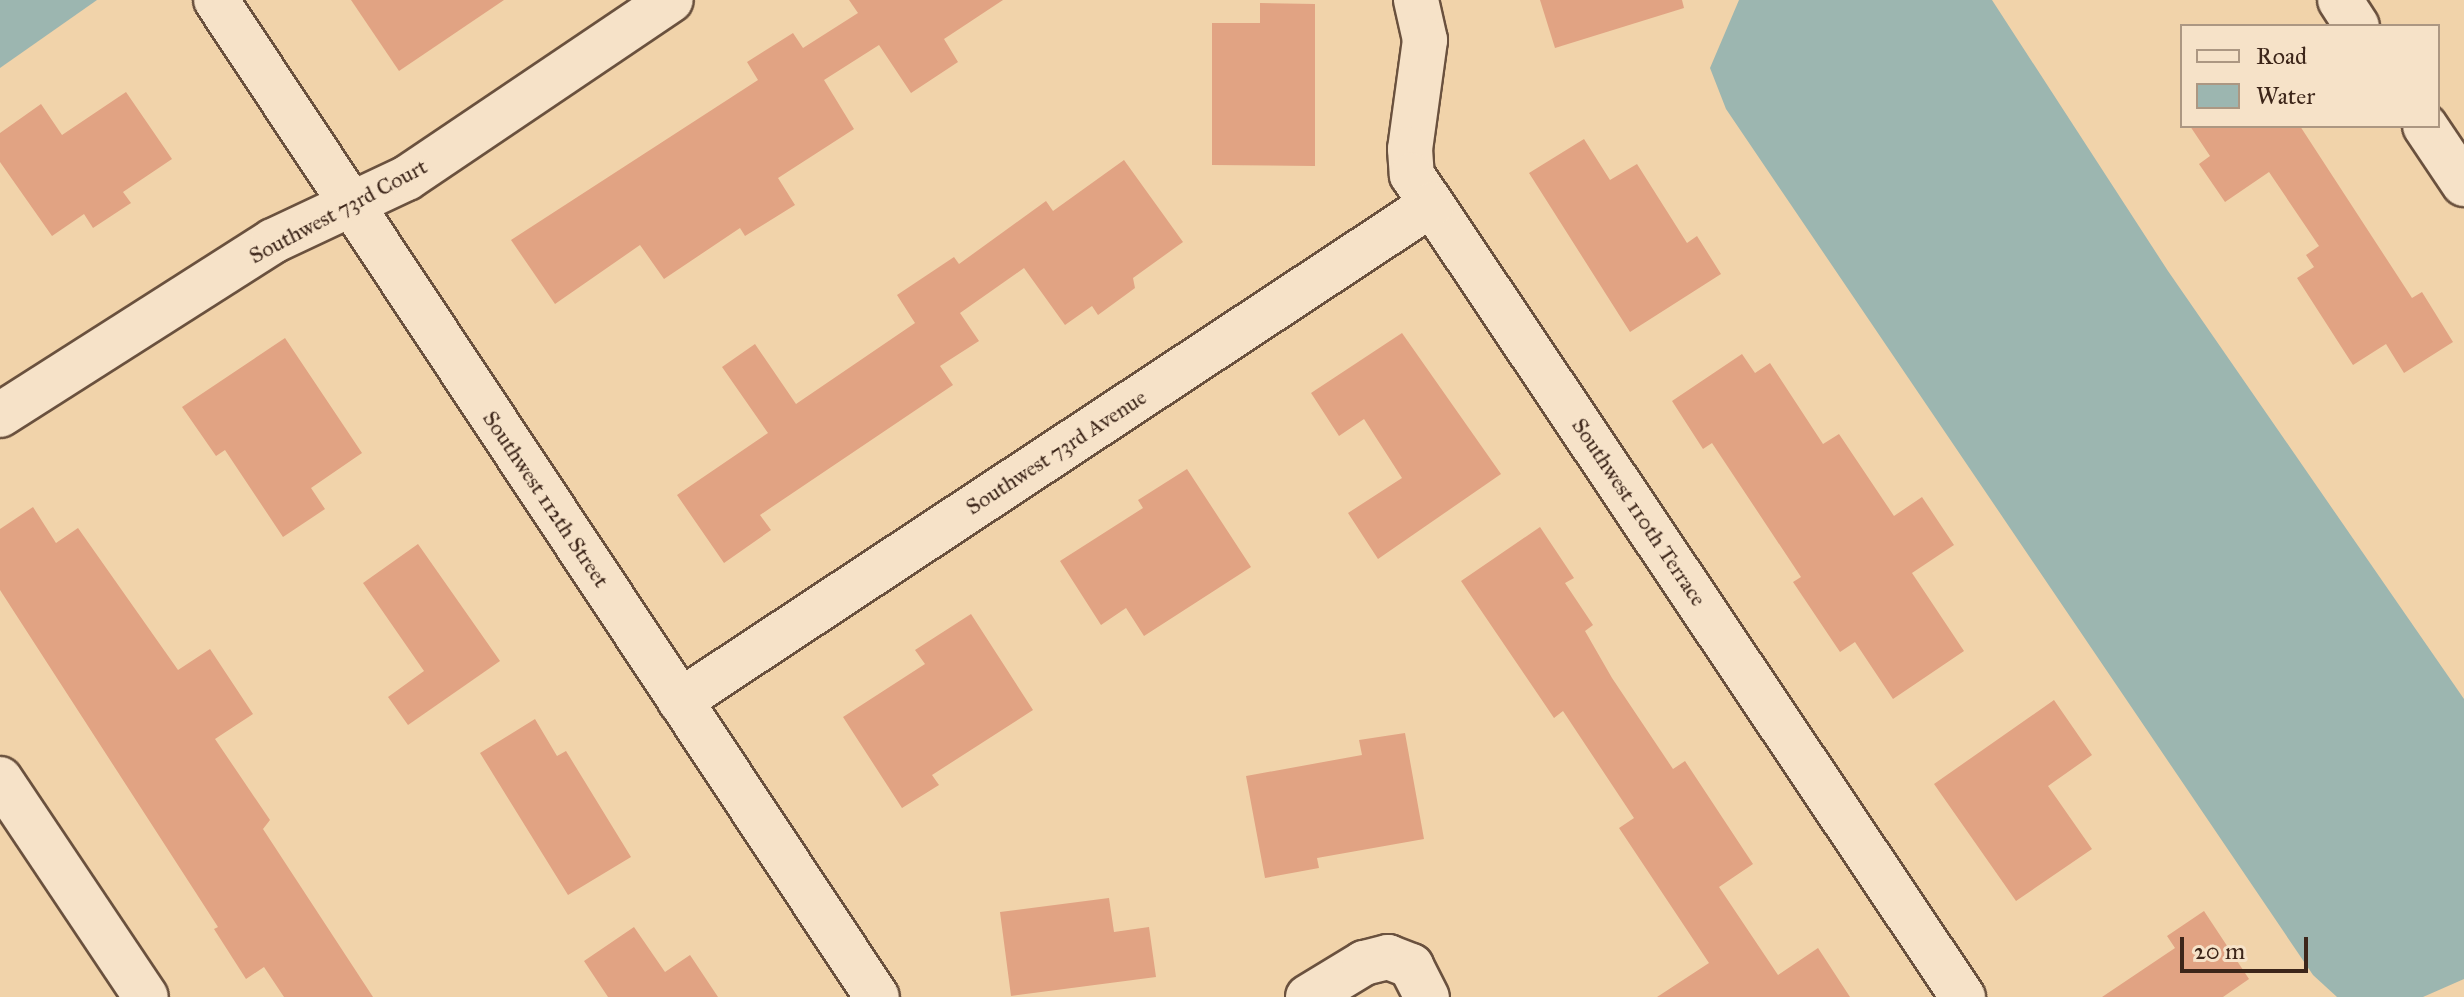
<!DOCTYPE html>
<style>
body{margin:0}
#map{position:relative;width:2464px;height:997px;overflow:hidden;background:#f1d3aa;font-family:"IM FELL Great Primer",serif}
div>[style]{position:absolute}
.water>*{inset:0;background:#9cb6b0}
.building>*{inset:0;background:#e1a383}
.roads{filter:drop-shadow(2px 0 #6a513e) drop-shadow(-2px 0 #6a513e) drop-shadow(0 2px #6a513e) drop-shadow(0 -2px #6a513e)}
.minor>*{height:44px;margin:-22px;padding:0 22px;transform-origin:22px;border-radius:22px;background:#f6e2c8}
.secondary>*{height:44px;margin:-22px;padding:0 22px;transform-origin:22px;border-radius:22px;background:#f6e2c8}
span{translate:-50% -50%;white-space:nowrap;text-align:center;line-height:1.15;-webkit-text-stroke:6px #f6e2c8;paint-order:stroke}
.street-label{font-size:22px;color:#3d261a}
.legend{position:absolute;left:2180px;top:24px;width:260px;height:104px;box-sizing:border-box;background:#f6e2c8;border:2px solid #ac9782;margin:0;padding:10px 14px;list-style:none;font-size:24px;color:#3d261a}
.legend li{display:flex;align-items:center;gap:16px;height:40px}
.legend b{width:40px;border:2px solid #ac9782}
.scale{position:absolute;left:2180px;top:937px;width:128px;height:36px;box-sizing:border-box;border:4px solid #3d261a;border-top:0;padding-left:10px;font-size:24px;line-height:28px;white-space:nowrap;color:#3d261a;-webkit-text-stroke:6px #f6e2c8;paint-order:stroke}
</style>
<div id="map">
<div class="water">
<div style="clip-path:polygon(0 0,97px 0,0 68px)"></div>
<div style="clip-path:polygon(1739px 0,1992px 0,2168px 271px,2464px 699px,2464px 979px,2423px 997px,2337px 997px,2313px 975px,1726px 109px,1710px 68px)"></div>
</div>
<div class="building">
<div style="clip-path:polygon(351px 0,504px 0,399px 71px)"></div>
<div style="clip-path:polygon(849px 0,1003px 0,944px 39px,958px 62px,911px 93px,879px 45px,824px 80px,854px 129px,778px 178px,795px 205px,745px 236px,740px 228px,664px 279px,640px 245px,555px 304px,511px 240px,758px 80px,747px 62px,793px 33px,803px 48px,858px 13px)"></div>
<div style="clip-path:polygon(1540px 0,1682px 0,1684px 8px,1555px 48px)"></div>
<div style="clip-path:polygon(1260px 3px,1315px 4px,1315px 166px,1212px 165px,1212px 23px,1260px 23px)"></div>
<div style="clip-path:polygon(126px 92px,172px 159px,123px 192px,131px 203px,93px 228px,84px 214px,52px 236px,0 162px,0 133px,41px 104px,62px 135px)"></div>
<div style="clip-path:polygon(2190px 126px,2300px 126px,2412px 298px,2422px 292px,2453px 342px,2404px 373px,2386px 344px,2353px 365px,2297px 278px,2314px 267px,2306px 255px,2319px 246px,2269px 172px,2225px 202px,2199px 164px,2210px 156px)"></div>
<div style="clip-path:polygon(1584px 139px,1610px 180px,1637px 164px,1687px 243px,1697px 236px,1721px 274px,1630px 332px,1529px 173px)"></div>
<div style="clip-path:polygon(1124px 160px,1183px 242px,1133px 278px,1135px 288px,1098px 315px,1092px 306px,1065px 325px,1024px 268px,960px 313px,979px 341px,940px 366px,953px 385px,760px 515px,771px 530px,724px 563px,677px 495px,768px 433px,722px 367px,755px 344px,796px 404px,915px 323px,897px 295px,954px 257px,959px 264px,1046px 201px,1053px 211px)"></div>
<div style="clip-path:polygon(1402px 333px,1501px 474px,1378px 559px,1348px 513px,1402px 478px,1364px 419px,1339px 436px,1311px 393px)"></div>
<div style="clip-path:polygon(285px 338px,362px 453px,311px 488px,325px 509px,283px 537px,225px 450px,216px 456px,182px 407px)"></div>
<div style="clip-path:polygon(1742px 354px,1755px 373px,1770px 363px,1823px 444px,1839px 434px,1894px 516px,1922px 497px,1954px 545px,1912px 573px,1964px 651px,1893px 699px,1855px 642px,1840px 652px,1793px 582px,1801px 577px,1712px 443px,1703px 449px,1672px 401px)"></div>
<div style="clip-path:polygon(1187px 469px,1251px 567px,1144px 636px,1126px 608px,1101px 625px,1060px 561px,1143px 508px,1138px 500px)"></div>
<div style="clip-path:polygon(33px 507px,56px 543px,78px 528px,178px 670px,210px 649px,253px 714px,215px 739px,270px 820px,263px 829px,373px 997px,284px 997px,264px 967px,246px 979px,214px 929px,218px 927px,0 590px,0 529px)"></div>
<div style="clip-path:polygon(1540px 527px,1574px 578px,1565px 583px,1593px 625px,1585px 631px,1612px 678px,1673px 769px,1685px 761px,1753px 864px,1719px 887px,1778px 975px,1818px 948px,1850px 997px,1657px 997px,1709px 963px,1619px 828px,1634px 818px,1563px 711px,1554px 718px,1461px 581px)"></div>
<div style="clip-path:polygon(418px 544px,500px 661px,408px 725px,388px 697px,424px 671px,363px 583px)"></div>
<div style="clip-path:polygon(971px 614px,1033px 710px,932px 775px,939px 785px,902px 808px,843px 717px,925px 664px,915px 650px)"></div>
<div style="clip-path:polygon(2054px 700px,2092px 755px,2048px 786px,2092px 849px,2016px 901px,1934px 784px)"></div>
<div style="clip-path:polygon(535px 719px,557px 756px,566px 751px,631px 857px,568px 895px,480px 753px)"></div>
<div style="clip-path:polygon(1405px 733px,1424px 839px,1317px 858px,1319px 868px,1265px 878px,1246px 776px,1362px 755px,1359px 740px)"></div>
<div style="clip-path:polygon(1109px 898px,1114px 932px,1149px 927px,1156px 977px,1011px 996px,1000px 912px)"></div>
<div style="clip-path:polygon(2204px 911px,2249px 979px,2223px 997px,2102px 997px,2175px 948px,2167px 936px)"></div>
<div style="clip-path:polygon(634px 927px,665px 972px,690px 955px,718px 997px,608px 997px,584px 961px)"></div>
</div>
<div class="roads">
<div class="minor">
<div style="left:1416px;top:0;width:41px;rotate:77.3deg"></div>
<div style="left:1425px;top:40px;width:110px;rotate:97.8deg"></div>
<div style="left:1410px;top:149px;width:26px;rotate:86deg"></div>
<div style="left:1412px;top:175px;width:990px;rotate:56.17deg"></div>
<div style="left:2340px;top:0;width:31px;rotate:57deg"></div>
<div style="left:2425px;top:126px;width:70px;rotate:56.1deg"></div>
<div style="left:0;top:415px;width:324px;rotate:-32.5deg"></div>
<div style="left:273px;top:241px;width:148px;rotate:-25.2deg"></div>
<div style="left:407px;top:178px;width:318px;rotate:-34deg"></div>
<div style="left:680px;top:701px;width:901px;rotate:-33.46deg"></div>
<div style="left:0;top:779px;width:262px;rotate:56.2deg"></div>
<div style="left:1308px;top:997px;width:66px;rotate:-31.3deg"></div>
<div style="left:1364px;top:963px;width:25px;rotate:-14deg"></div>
<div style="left:1388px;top:957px;width:25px;rotate:21deg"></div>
<div style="left:1411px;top:966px;width:35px;rotate:63deg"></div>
</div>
<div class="secondary">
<div style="left:216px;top:0;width:1196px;rotate:56.46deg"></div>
</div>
</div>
<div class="street-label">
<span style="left:338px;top:211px;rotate:-28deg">Southwest 73rd Court</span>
<span style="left:1056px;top:452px;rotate:-33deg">Southwest 73rd Avenue</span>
<span style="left:546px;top:499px;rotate:56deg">Southwest 112th Street</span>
<span style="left:1639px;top:512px;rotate:56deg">Southwest 110th Terrace</span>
</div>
<ul class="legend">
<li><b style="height:10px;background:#f6e2c8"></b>Road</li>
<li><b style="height:22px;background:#9cb6b0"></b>Water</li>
</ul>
<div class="scale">20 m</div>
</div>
